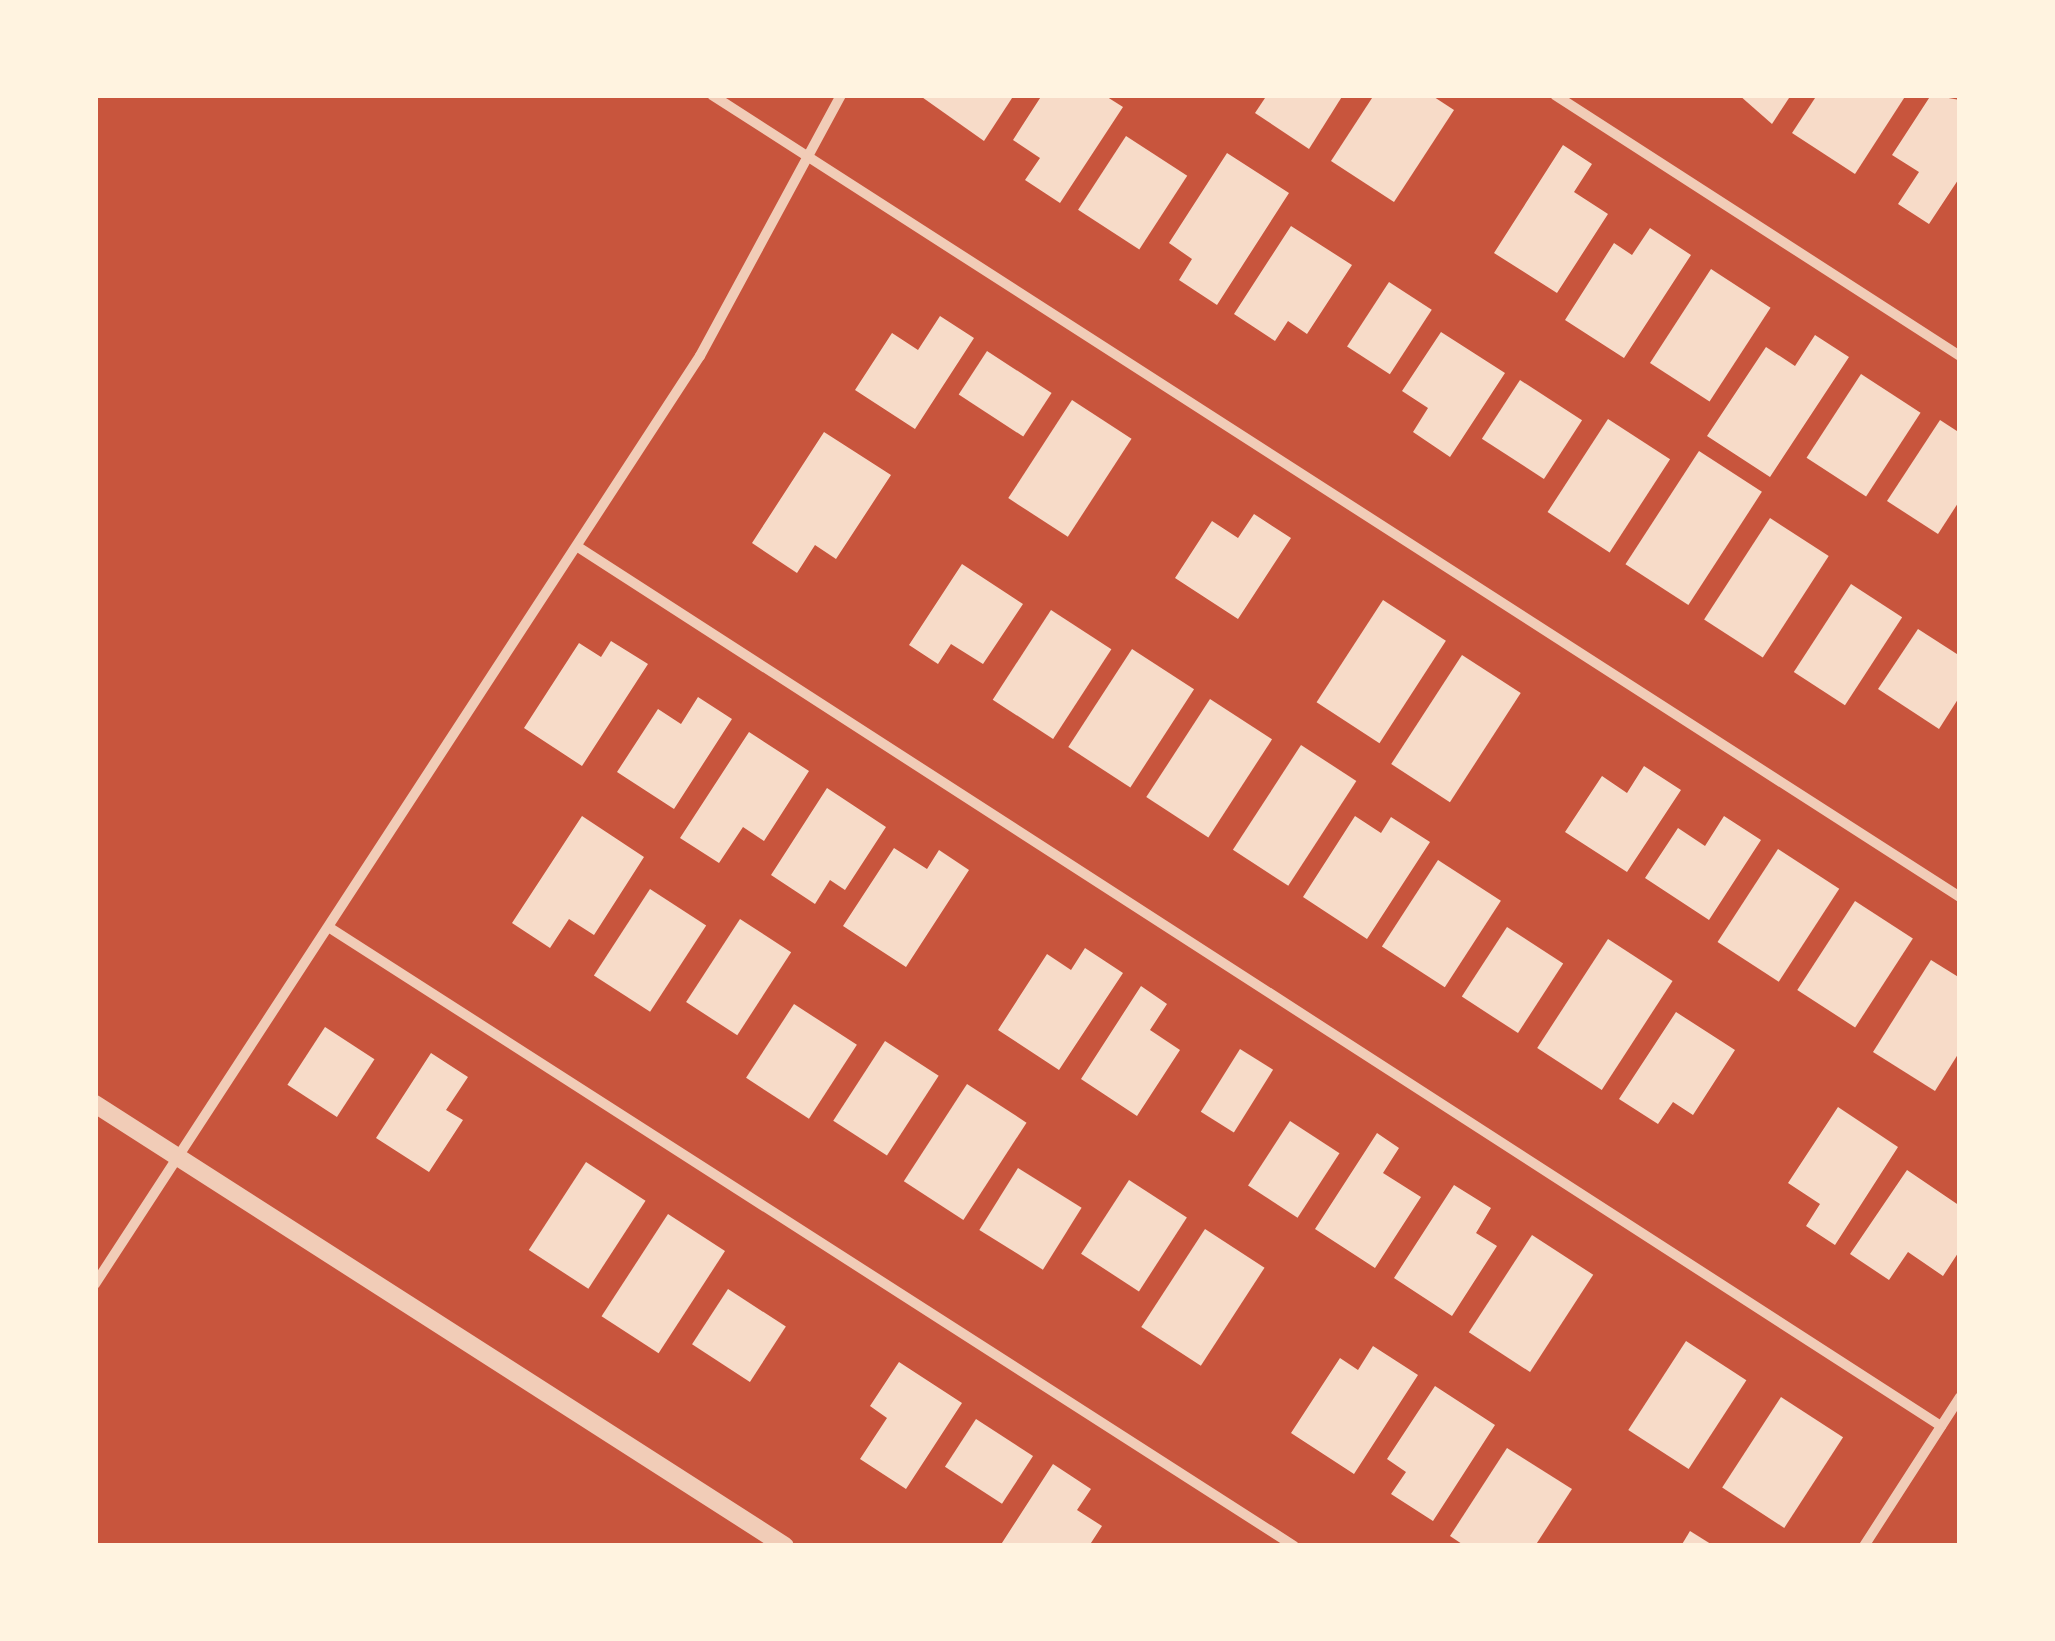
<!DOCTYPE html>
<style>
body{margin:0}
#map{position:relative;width:2055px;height:1641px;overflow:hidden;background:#c8553d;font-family:"Alegreya Sans",sans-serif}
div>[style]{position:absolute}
.building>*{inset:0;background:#f7dbc8;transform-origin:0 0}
.minor>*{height:10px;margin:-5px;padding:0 5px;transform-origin:5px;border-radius:5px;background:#f1ccb7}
.tertiary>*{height:18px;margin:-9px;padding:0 9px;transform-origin:9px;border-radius:9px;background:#f1ccb7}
span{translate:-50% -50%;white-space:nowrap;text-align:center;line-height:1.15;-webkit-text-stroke:8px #fff3e0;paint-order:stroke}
.frame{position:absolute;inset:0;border:98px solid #fff3e0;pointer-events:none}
</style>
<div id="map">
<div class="building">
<div style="clip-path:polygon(919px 95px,1014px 95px,984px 141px)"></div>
<div style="clip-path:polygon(1042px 95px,1104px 95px,1123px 107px,1060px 203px,1025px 180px,1040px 158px,1013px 140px)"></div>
<div style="clip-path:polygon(1267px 95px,1343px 95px,1309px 149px,1255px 113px)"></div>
<div style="clip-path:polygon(1374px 95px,1431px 95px,1454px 110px,1394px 202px,1331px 161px)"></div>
<div style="clip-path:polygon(1739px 95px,1791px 95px,1772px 124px)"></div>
<div style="clip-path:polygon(1817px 95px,1906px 95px,1855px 174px,1792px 133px)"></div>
<div style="clip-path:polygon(1931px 95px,1960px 100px,1960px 177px,1929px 224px,1898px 204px,1919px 172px,1892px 155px)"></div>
<div style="left:1126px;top:136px;width:73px;height:88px;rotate:33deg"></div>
<div style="clip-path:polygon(1563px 145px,1592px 164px,1574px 192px,1608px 214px,1557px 293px,1494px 253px)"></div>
<div style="clip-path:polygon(1227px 153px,1289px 193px,1217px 305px,1179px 280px,1192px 259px,1169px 243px)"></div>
<div style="clip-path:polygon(1291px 226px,1352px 265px,1307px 334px,1288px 321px,1275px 341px,1234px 314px)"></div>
<div style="clip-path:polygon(1650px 228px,1691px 255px,1624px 358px,1565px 320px,1614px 243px,1632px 255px)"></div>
<div style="left:1711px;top:269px;width:71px;height:112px;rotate:33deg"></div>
<div style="left:1389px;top:282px;width:51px;height:77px;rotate:33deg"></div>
<div style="clip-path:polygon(940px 316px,974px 338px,915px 429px,855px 390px,892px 333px,918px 350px)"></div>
<div style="clip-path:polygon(1441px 332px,1505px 373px,1450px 457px,1413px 432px,1428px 408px,1402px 391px)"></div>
<div style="clip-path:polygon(1815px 335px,1849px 357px,1770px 477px,1707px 436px,1766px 347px,1795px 366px)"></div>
<div style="left:987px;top:351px;width:77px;height:52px;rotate:33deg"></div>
<div style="left:1861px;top:374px;width:71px;height:100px;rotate:33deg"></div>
<div style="left:1520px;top:380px;width:74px;height:70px;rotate:33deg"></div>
<div style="left:1072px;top:400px;width:71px;height:117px;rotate:33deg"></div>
<div style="left:1608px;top:419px;width:74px;height:111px;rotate:33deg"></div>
<div style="clip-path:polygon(1940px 420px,1960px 433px,1960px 500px,1938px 534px,1887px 501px)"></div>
<div style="clip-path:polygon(824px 432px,891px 475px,836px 559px,815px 545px,797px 573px,752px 543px)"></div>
<div style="left:1699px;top:451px;width:75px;height:135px;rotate:33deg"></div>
<div style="clip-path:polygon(1254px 514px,1291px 538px,1238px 619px,1175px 578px,1212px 521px,1238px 538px)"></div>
<div style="left:1770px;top:518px;width:70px;height:121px;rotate:33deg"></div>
<div style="clip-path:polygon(962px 564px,1023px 604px,983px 664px,951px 644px,938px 664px,909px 645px)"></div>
<div style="left:1851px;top:584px;width:61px;height:105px;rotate:33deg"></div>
<div style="left:1383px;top:600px;width:75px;height:122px;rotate:33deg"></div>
<div style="left:1051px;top:610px;width:72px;height:107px;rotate:33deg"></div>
<div style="clip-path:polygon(1918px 629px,1960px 656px,1960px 696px,1939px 729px,1878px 689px)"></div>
<div style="clip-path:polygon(611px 641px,648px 664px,582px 766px,524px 728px,579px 643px,601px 657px)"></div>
<div style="left:1132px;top:649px;width:74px;height:117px;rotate:33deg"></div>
<div style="left:1462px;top:655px;width:70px;height:130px;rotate:33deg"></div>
<div style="clip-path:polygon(698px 697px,732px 719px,674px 809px,617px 772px,658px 709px,681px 724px)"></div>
<div style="left:1210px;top:699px;width:74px;height:117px;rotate:33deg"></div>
<div style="clip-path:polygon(749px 732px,809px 771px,764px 841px,743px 827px,719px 863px,680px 838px)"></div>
<div style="left:1301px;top:745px;width:66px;height:125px;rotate:33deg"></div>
<div style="clip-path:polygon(1644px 766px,1681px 790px,1627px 872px,1565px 832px,1602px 776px,1627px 793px)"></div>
<div style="clip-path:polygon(827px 788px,886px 827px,845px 890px,830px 880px,815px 904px,771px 875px)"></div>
<div style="clip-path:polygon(582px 816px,644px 857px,594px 935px,569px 919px,550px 948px,512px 923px)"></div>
<div style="clip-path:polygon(1355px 816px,1381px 833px,1391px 817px,1430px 842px,1367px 939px,1303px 897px)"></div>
<div style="clip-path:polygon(1724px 816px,1761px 840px,1709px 920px,1645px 878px,1678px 828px,1705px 846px)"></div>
<div style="clip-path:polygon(894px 848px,927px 869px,939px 850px,969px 870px,906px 967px,843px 926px)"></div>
<div style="left:1778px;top:849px;width:73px;height:111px;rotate:33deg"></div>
<div style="left:1438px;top:860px;width:75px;height:103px;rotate:33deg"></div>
<div style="left:650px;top:889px;width:67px;height:103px;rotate:33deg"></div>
<div style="left:1855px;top:901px;width:69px;height:106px;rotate:33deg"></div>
<div style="left:740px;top:919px;width:61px;height:99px;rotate:33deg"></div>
<div style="left:1507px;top:927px;width:67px;height:83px;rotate:33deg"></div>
<div style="left:1608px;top:939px;width:77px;height:130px;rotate:33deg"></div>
<div style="clip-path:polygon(1085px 948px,1123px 973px,1059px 1070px,998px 1030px,1047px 954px,1071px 970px)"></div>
<div style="clip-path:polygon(1931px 960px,1960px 978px,1960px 1051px,1935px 1091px,1873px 1052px)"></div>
<div style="clip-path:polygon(1141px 986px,1167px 1004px,1150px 1030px,1180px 1050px,1137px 1116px,1081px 1079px)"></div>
<div style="left:794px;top:1004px;width:75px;height:88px;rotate:33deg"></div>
<div style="clip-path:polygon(1676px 1012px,1735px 1050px,1693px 1115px,1673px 1102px,1658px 1124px,1619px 1099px)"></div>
<div style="left:325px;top:1027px;width:59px;height:69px;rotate:33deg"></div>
<div style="left:885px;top:1041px;width:64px;height:95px;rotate:33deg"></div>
<div style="left:1240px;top:1049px;width:39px;height:74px;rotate:32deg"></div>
<div style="clip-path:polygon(431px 1053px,468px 1077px,446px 1110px,463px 1120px,429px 1172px,376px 1138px)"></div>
<div style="left:967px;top:1084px;width:71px;height:116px;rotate:33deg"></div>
<div style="clip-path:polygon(1838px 1107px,1898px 1147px,1835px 1245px,1806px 1226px,1820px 1204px,1788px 1183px)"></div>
<div style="left:1290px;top:1121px;width:59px;height:77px;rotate:33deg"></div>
<div style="clip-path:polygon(1377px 1133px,1399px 1148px,1383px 1173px,1421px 1197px,1375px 1268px,1315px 1229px)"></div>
<div style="left:586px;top:1162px;width:71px;height:105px;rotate:33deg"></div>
<div style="left:1018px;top:1168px;width:75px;height:73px;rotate:32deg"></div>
<div style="clip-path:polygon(1907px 1170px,1960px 1206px,1960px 1250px,1943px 1276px,1908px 1252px,1889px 1280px,1850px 1254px)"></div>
<div style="left:1129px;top:1180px;width:69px;height:88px;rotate:33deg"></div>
<div style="clip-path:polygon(1454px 1185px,1491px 1208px,1476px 1233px,1497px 1246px,1452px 1316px,1394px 1278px)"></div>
<div style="left:668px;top:1214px;width:68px;height:122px;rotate:33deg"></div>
<div style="left:1205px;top:1229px;width:71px;height:117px;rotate:33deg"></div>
<div style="left:1532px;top:1235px;width:73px;height:116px;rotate:33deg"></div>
<div style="left:728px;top:1289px;width:69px;height:66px;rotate:33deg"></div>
<div style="left:1686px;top:1341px;width:72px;height:106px;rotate:33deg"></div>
<div style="clip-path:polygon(1373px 1346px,1418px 1375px,1354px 1474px,1291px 1433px,1340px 1358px,1358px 1370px)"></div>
<div style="clip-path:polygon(899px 1362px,962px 1403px,906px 1489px,860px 1459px,887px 1418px,870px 1406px)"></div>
<div style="clip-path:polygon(1435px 1386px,1495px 1425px,1433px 1521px,1391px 1494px,1406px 1472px,1387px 1459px)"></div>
<div style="left:1781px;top:1397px;width:74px;height:108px;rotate:33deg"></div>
<div style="left:976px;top:1419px;width:68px;height:57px;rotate:33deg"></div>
<div style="clip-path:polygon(1507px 1448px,1572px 1489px,1535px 1546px,1465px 1546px,1450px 1536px)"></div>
<div style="clip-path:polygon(1053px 1464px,1091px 1489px,1077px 1510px,1102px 1526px,1089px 1546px,1000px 1546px)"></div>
<div style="clip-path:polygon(1690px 1531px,1714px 1546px,1681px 1546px)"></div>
</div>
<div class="minor">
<div style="left:712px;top:95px;width:1483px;rotate:32.73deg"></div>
<div style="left:1555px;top:95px;width:482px;rotate:32.8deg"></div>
<div style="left:578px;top:547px;width:1622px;rotate:32.82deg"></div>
<div style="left:330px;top:928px;width:1145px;rotate:32.66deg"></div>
<div style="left:95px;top:1284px;width:1108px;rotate:-56.9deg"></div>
<div style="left:700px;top:356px;width:297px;rotate:-61.6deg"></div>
<div style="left:1864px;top:1546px;width:177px;rotate:-57.2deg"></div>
</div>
<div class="tertiary">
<div style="left:95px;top:1104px;width:819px;rotate:32.64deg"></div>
</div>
<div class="frame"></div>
</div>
